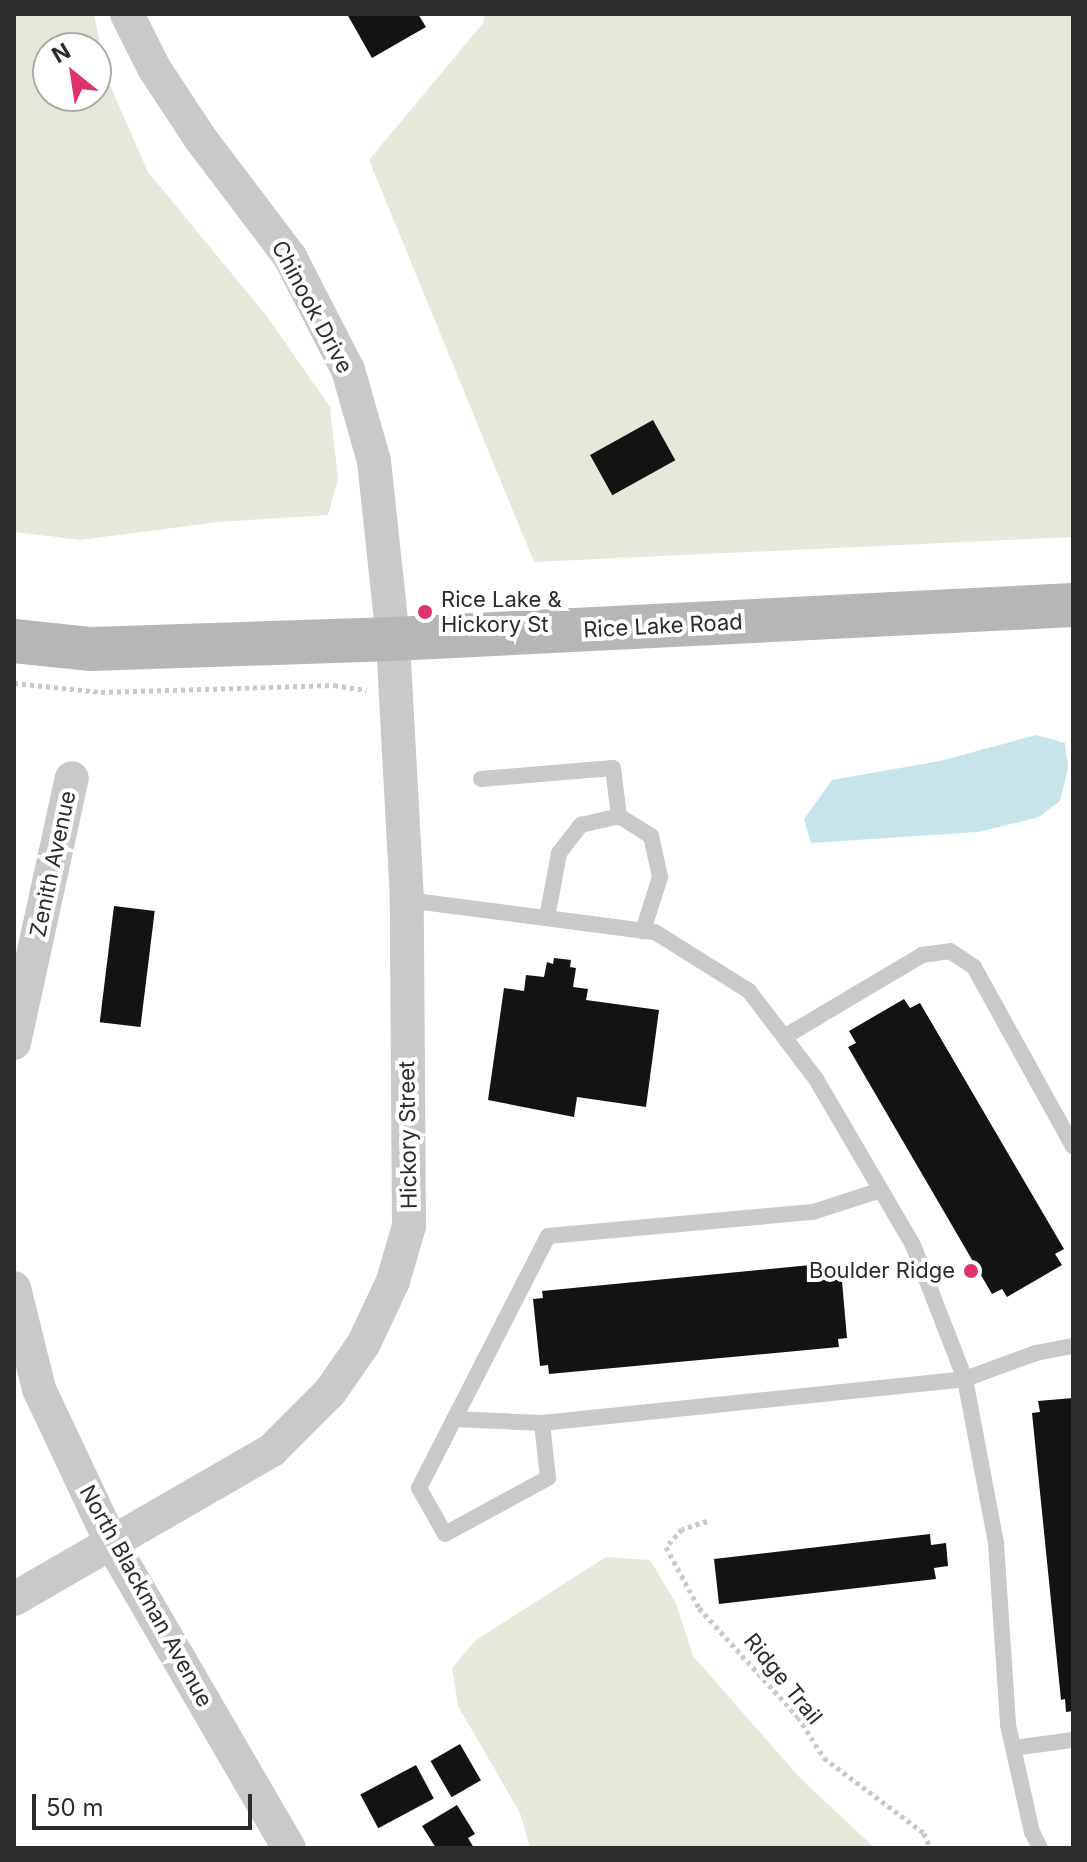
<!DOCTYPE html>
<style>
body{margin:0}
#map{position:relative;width:1087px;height:1862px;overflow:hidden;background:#fff;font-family:Inter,sans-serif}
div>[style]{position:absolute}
.green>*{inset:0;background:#e6e9da}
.water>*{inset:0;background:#c6e4e9}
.building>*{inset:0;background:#131313;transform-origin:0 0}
.path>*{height:5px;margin-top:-2.5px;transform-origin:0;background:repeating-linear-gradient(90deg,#c9c9c9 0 4px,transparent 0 8px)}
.lane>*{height:16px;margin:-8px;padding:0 8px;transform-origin:8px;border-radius:8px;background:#c9c9c9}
.street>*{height:34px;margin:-17px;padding:0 17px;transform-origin:17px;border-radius:17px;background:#c9c9c9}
.secondary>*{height:44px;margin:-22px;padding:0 22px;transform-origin:22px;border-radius:22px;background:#b6b6b6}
.dots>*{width:22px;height:22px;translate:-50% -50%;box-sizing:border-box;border:4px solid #fff;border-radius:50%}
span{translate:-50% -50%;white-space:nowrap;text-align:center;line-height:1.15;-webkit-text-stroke:8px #fff;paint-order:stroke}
.street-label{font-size:22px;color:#2c2c2c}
.poi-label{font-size:22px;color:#2c2c2c}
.left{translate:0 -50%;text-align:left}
.right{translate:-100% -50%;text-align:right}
.frame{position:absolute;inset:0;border:16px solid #2c2c2c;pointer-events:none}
.north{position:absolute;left:32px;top:32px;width:80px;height:80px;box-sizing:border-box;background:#fff;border:2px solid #ababab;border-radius:50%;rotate:330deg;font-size:22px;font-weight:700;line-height:32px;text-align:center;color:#2c2c2c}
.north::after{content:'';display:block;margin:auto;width:28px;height:36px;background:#de336b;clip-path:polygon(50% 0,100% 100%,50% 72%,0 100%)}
.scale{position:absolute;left:32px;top:1794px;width:220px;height:36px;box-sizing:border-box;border:4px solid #2c2c2c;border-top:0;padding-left:10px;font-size:24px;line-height:28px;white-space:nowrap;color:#2c2c2c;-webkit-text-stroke:6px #fff;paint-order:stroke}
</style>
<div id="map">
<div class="green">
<div style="clip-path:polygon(evenodd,14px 14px,94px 14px,107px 78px,148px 172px,266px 315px,330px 407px,338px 479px,328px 515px,219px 522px,80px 540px,14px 532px,14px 14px,48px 48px,96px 48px,96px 96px,48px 96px,48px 48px)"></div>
<div style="clip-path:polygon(484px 14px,1073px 14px,1073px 537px,534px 562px,369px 160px,484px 22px)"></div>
<div style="clip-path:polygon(606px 1557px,650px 1560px,676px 1603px,693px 1656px,802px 1780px,875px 1848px,530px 1848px,520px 1813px,458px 1706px,452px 1668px,476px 1640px)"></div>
</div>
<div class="water">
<div style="clip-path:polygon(1036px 735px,1065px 743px,1068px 769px,1060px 801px,1039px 817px,978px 832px,811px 843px,804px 819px,832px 780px,940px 761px)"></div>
</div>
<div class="building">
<div style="clip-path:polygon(347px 14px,418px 14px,426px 27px,372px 58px)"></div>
<div style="left:653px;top:420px;width:46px;height:72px;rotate:61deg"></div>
<div style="left:114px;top:906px;width:41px;height:117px;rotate:7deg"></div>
<div style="clip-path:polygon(554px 958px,571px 960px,570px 967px,576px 968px,573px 987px,588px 989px,586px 1000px,659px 1010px,646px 1107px,577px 1097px,574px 1117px,488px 1100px,504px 988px,524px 991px,526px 975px,544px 977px,547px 962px,553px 964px)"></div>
<div style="clip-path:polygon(904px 999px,910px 1008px,920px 1003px,1064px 1249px,1055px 1254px,1062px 1265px,1007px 1297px,1002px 1289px,992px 1294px,848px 1047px,856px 1043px,849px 1031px)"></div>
<div style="clip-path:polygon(831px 1263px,832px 1270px,841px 1270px,847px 1338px,838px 1339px,839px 1347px,549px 1374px,548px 1365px,540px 1366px,533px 1299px,543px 1298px,542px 1291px)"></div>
<div style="clip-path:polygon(1073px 1398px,1073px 1711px,1066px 1712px,1065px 1699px,1061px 1700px,1032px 1413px,1040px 1412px,1038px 1401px)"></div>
<div style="clip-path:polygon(930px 1534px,931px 1545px,946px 1543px,948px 1566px,934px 1568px,936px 1579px,719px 1604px,714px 1559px)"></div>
<div style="left:460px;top:1744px;width:42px;height:34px;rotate:60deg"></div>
<div style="left:416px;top:1765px;width:38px;height:63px;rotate:62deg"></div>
<div style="clip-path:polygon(457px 1805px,475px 1834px,468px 1838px,474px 1848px,436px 1848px,422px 1826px)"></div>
</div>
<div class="path">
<div style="left:14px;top:683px;width:87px;rotate:5.9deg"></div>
<div style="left:101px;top:692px;width:233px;rotate:-1.7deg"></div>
<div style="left:334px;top:685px;width:33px;rotate:9deg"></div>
<div style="left:707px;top:1521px;width:26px;rotate:162deg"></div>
<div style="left:682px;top:1529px;width:24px;rotate:132deg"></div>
<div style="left:666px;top:1547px;width:69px;rotate:61.6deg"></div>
<div style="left:699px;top:1608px;width:147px;rotate:47.8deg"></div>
<div style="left:798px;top:1717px;width:49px;rotate:57.6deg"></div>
<div style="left:824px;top:1758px;width:125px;rotate:36.9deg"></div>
<div style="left:924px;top:1833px;width:16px;rotate:68deg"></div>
</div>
<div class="lane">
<div style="left:481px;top:779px;width:132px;rotate:-4.8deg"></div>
<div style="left:613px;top:768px;width:48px;rotate:82.9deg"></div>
<div style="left:407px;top:900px;width:250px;rotate:7.4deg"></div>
<div style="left:655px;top:932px;width:111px;rotate:32.1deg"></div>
<div style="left:749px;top:991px;width:111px;rotate:52.7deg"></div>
<div style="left:816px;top:1079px;width:192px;rotate:59.7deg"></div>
<div style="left:913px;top:1245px;width:144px;rotate:68.8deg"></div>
<div style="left:965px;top:1379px;width:167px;rotate:79.3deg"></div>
<div style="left:996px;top:1543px;width:182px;rotate:86.2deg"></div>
<div style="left:1008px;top:1725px;width:110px;rotate:77.4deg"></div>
<div style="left:1032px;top:1832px;width:18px;rotate:63deg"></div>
<div style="left:547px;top:918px;width:66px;rotate:-79.5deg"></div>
<div style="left:559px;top:853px;width:36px;rotate:-52deg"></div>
<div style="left:581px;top:825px;width:39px;rotate:-13deg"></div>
<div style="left:619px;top:816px;width:38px;rotate:32deg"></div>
<div style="left:651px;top:836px;width:42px;rotate:77.6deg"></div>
<div style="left:660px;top:877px;width:57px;rotate:107.5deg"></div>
<div style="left:784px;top:1037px;width:161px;rotate:-30.7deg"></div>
<div style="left:922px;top:955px;width:28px;rotate:-8deg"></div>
<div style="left:950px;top:951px;width:29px;rotate:34deg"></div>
<div style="left:974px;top:967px;width:205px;rotate:61.1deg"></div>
<div style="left:454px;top:1419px;width:88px;rotate:2.6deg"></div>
<div style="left:542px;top:1423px;width:55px;rotate:83.8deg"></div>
<div style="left:548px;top:1478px;width:117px;rotate:151.5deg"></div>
<div style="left:445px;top:1534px;width:53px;rotate:-119.5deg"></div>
<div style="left:419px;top:1488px;width:283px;rotate:-62.9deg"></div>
<div style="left:548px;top:1236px;width:266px;rotate:-5.2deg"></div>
<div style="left:813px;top:1212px;width:71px;rotate:-17.9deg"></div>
<div style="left:542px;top:1423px;width:425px;rotate:-5.9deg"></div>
<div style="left:965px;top:1379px;width:76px;rotate:-20.1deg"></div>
<div style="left:1036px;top:1353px;width:38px;rotate:-11deg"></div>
<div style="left:1013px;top:1748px;width:61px;rotate:-7.6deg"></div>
</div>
<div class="street">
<div style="left:14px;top:1043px;width:271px;rotate:-77.7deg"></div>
<div style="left:14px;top:1288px;width:104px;rotate:76.1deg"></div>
<div style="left:39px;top:1389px;width:171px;rotate:64.8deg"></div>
<div style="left:112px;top:1544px;width:352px;rotate:59.8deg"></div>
<div style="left:14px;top:1599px;width:298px;rotate:-30deg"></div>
<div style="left:272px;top:1450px;width:82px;rotate:-45deg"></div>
<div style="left:330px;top:1392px;width:60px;rotate:-55.2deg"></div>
<div style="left:364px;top:1343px;width:68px;rotate:-64.9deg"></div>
<div style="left:393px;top:1281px;width:57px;rotate:-73.8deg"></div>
<div style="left:409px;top:1226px;width:326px;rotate:-90.4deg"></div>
<div style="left:407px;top:900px;width:261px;rotate:-93.1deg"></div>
<div style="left:393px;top:639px;width:179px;rotate:-96.1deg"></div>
<div style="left:374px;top:461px;width:95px;rotate:-105.9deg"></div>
<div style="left:348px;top:370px;width:127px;rotate:-117.2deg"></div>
<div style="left:290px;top:257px;width:149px;rotate:-127.1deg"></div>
<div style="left:200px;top:138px;width:84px;rotate:-123.3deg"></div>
<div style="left:154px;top:68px;width:60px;rotate:-116.6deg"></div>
</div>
<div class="secondary">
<div style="left:14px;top:641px;width:78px;rotate:5.9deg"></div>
<div style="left:92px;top:649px;width:301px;rotate:-1.9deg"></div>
<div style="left:393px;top:639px;width:681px;rotate:-2.86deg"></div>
</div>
<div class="dots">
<div style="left:425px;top:612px;background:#de336b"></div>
<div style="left:971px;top:1271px;background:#de336b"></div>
</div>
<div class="street-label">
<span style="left:312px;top:307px;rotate:62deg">Chinook Drive</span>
<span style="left:663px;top:626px;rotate:-3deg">Rice Lake Road</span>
<span style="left:53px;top:864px;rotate:-78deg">Zenith Avenue</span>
<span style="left:408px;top:1135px;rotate:-91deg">Hickory Street</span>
<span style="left:146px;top:1596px;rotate:61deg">North Blackman Avenue</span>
<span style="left:783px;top:1679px;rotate:51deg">Ridge Trail</span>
</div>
<div class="poi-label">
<span class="left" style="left:441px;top:612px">Rice Lake &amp;<br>Hickory St</span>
<span class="right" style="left:955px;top:1271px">Boulder Ridge</span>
</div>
<div class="frame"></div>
<div class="north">N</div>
<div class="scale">50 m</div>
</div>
